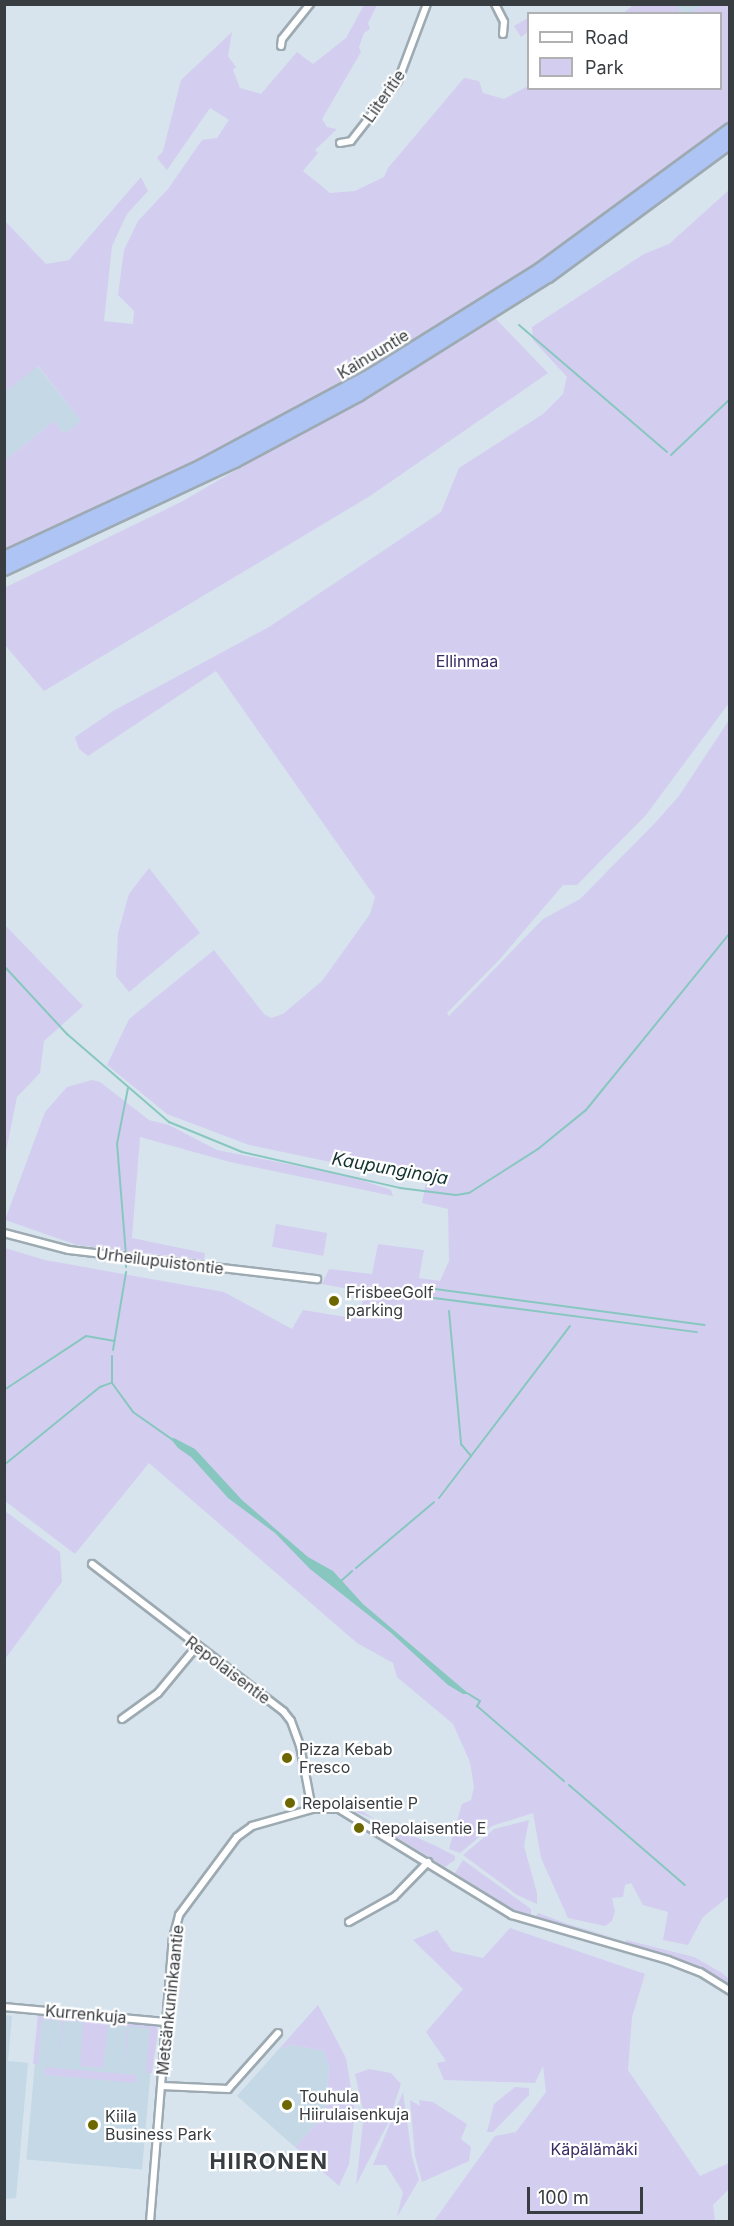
<!DOCTYPE html>
<meta charset="utf-8">
<style>
body{margin:0}
#map{position:relative;width:734px;height:2226px;overflow:hidden;background:#d7e4ed;font-family:Inter,sans-serif}
div>[style]{position:absolute}
.built>*{inset:0;background:#c4d8e5;transform-origin:0 0}
.green>*{inset:0;background:#d3cef0;transform-origin:0 0}
.water>*{inset:0;background:#88c7bf}
.stream>*{height:2px;margin:-1px;padding:0 1px;transform-origin:1px;border-radius:1px;background:#88c7bf}
.roads{filter:drop-shadow(2px 0 #9daab2) drop-shadow(-2px 0 #9daab2) drop-shadow(0 2px #9daab2) drop-shadow(0 -2px #9daab2)}
.street>*{height:6px;margin:-3px;padding:0 3px;transform-origin:3px;border-radius:3px;background:#fff}
.highway>*{height:12px;margin:-6px;padding:0 6px;transform-origin:6px;border-radius:6px;background:#aec4f4}
.dots>*{width:16px;height:16px;translate:-50% -50%;box-sizing:border-box;border:3px solid #fff;border-radius:50%}
span{translate:-50% -50%;white-space:nowrap;text-align:center;line-height:1.15;-webkit-text-stroke:4.5px #fff;paint-order:stroke}
.street-label{font-size:16px;color:#383d41}
.park-label{font-size:16px;color:#392b64}
.poi-label{font-size:16px;color:#383d41}
.left{translate:0 -50%;text-align:left}
.water-label{font-size:18px;color:#13332f;font-style:italic}
.district-label{font-size:22px;color:#383d41;font-weight:700;letter-spacing:1.5px}
.frame{position:absolute;inset:0;border:6px solid #383d41;pointer-events:none}
.legend{position:absolute;left:527px;top:12px;width:195px;height:78px;box-sizing:border-box;background:#fff;border:2px solid #afb1b3;margin:0;padding:8px 10px;list-style:none;font-size:18px;color:#383d41}
.legend li{display:flex;align-items:center;gap:12px;height:30px}
.legend b{width:30px;border:2px solid #afb1b3}
.scale{position:absolute;left:527px;top:2187px;width:116px;height:27px;box-sizing:border-box;border:3px solid #383d41;border-top:0;padding-left:8px;font-size:18px;line-height:21px;white-space:nowrap;color:#383d41;-webkit-text-stroke:4px #fff;paint-order:stroke}
</style>
<div id="map">
<div class="built">
<div style="clip-path:polygon(676px 5px,703px 5px,688px 14px,681px 13px)"></div>
<div style="clip-path:polygon(27px 353px,82px 422px,64px 434px,54px 421px,5px 460px,5px 365px)"></div>
<div style="clip-path:polygon(5px 2015px,12px 2016px,8px 2061px,28px 2063px,16px 2198px,5px 2199px)"></div>
<div style="left:39px;top:2016px;width:116px;height:144px;rotate:5deg"></div>
<div style="clip-path:polygon(292px 2045px,324px 2051px,329px 2068px,325px 2114px,295px 2147px,237px 2096px,279px 2049px)"></div>
</div>
<div class="green">
<div style="clip-path:polygon(635px 4px,676px 5px,681px 13px,623px 13px)"></div>
<div style="clip-path:polygon(364px 5px,377px 5px,368px 23px,370px 29px,364px 33px,359px 47px,361px 52px,322px 119px,327px 127px,337px 129px,315px 150px,318px 153px,303px 171px,330px 193px,355px 191px,384px 177px,388px 168px,464px 78px,479px 81px,483px 93px,504px 99px,528px 86px,720px 88px,720px 14px,688px 13px,703px 5px,729px 5px,729px 121px,594px 225px,367px 372px,202px 460px,5px 552px,5px 460px,54px 421px,64px 434px,81px 421px,38px 366px,5px 392px,5px 221px,46px 264px,69px 260px,141px 177px,148px 191px,127px 214px,112px 246px,104px 321px,133px 324px,134px 311px,118px 295px,124px 250px,138px 221px,168px 189px,202px 140px,217px 138px,229px 120px,210px 108px,167px 170px,157px 158px,163px 151px,181px 80px,232px 32px,228px 56px,236px 67px,233px 70px,240px 88px,261px 94px,297px 52px,313px 64px,346px 38px)"></div>
<div style="clip-path:polygon(528px 18px,528px 32px,521px 37px,514px 26px)"></div>
<div style="clip-path:polygon(729px 190px,729px 703px,646px 815px,577px 885px,563px 885px,500px 959px,447px 1013px,449px 1016px,543px 919px,580px 899px,655px 823px,679px 796px,729px 720px,729px 1896px,703px 1917px,688px 1945px,663px 1940px,668px 1912px,643px 1905px,631px 1883px,625px 1885px,623px 1897px,612px 1898px,615px 1911px,612px 1921px,605px 1926px,568px 1918px,541px 1858px,533px 1813px,492px 1826px,460px 1853px,449px 1849px,462px 1804px,471px 1800px,474px 1787px,470px 1762px,453px 1724px,397px 1677px,393px 1663px,357px 1643px,149px 1463px,75px 1554px,5px 1501px,5px 1248px,45px 1260px,224px 1292px,292px 1329px,303px 1310px,358px 1319px,365px 1292px,322px 1284px,329px 1269px,372px 1274px,378px 1244px,424px 1250px,419px 1278px,440px 1281px,449px 1261px,448px 1209px,422px 1203px,426px 1182px,249px 1145px,167px 1114px,107px 1065px,129px 1019px,214px 950px,264px 1014px,271px 1018px,283px 1014px,322px 981px,370px 914px,375px 897px,216px 671px,88px 756px,79px 749px,75px 737px,113px 711px,269px 627px,441px 512px,459px 468px,543px 414px,563px 394px,567px 377px,533px 340px,532px 327px,644px 254px,669px 244px)"></div>
<div style="clip-path:polygon(496px 319px,548px 373px,370px 496px,44px 691px,5px 645px,4px 588px,181px 502px)"></div>
<div style="clip-path:polygon(149px 868px,200px 933px,129px 992px,116px 976px,118px 933px,129px 894px)"></div>
<div style="clip-path:polygon(5px 925px,83px 1006px,44px 1041px,40px 1073px,17px 1097px,5px 1156px)"></div>
<div style="clip-path:polygon(92px 1080px,100px 1082px,149px 1120px,169px 1125px,217px 1150px,353px 1177px,391px 1190px,393px 1196px,230px 1162px,140px 1137px,132px 1238px,205px 1253px,204px 1260px,77px 1245px,5px 1220px,45px 1112px,67px 1087px)"></div>
<div style="left:276px;top:1224px;width:52px;height:23px;rotate:10deg"></div>
<div style="clip-path:polygon(5px 1511px,60px 1552px,62px 1582px,5px 1659px)"></div>
<div style="clip-path:polygon(334px 1798px,347px 1802px,375px 1819px,332px 1803px)"></div>
<div style="clip-path:polygon(529px 1820px,524px 1846px,537px 1893px,537px 1904px,517px 1895px,463px 1855px,494px 1829px)"></div>
<div style="clip-path:polygon(381px 1822px,436px 1846px,455px 1856px,455px 1860px,445px 1867px,380px 1827px)"></div>
<div style="clip-path:polygon(463px 1860px,531px 1909px,531px 1917px,513px 1910px,455px 1873px)"></div>
<div style="clip-path:polygon(538px 1913px,568px 1924px,619px 1939px,535px 1917px)"></div>
<div style="clip-path:polygon(510px 1928px,645px 1974px,632px 2017px,628px 2070px,700px 2176px,729px 2163px,729px 2189px,713px 2205px,715px 2221px,434px 2221px,495px 2136px,516px 2132px,546px 2092px,543px 2066px,535px 2083px,444px 2080px,437px 2063px,446px 2061px,426px 2032px,463px 1989px,413px 1940px,437px 1930px,452px 1951px,483px 1958px)"></div>
<div style="clip-path:polygon(626px 1940px,694px 1957px,722px 1973px,729px 1979px,729px 1987px,702px 1968px,626px 1944px)"></div>
<div style="clip-path:polygon(318px 2005px,346px 2058px,355px 2112px,349px 2164px,339px 2186px,295px 2147px,325px 2114px,329px 2068px,324px 2051px,292px 2045px,279px 2049px)"></div>
<div style="clip-path:polygon(38px 2014px,155px 2024px,158px 2031px,152px 2073px,146px 2073px,149px 2028px,129px 2026px,126px 2070px,127px 2026px,108px 2025px,103px 2068px,80px 2066px,83px 2022px,64px 2021px,58px 2064px,62px 2021px,42px 2019px,38px 2064px,33px 2064px)"></div>
<div style="left:45px;top:2067px;width:92px;height:8px;rotate:5deg"></div>
<div style="clip-path:polygon(369px 2069px,391px 2073px,401px 2084px,388px 2123px,356px 2185px,364px 2114px,355px 2074px)"></div>
<div style="clip-path:polygon(515px 2087px,529px 2088px,529px 2095px,493px 2132px,487px 2132px,494px 2104px)"></div>
<div style="clip-path:polygon(403px 2092px,412px 2157px,419px 2180px,397px 2217px,403px 2192px,386px 2165px,373px 2165px)"></div>
<div style="clip-path:polygon(410px 2100px,420px 2106px,419px 2100px,433px 2102px,467px 2124px,461px 2139px,471px 2147px,469px 2161px,422px 2182px,415px 2156px)"></div>
</div>
<div class="water">
<div style="clip-path:polygon(174px 1438px,195px 1449px,242px 1500px,308px 1557px,333px 1571px,363px 1604px,469px 1694px,463px 1694px,448px 1685px,390px 1632px,310px 1569px,275px 1533px,228px 1498px,191px 1457px,178px 1448px,171px 1439px)"></div>
</div>
<div class="stream">
<div style="left:519px;top:325px;width:195px;rotate:40.6deg"></div>
<div style="left:671px;top:455px;width:81px;rotate:-43.5deg"></div>
<div style="left:4px;top:966px;width:93px;rotate:47.2deg"></div>
<div style="left:67px;top:1034px;width:135px;rotate:40.8deg"></div>
<div style="left:169px;top:1122px;width:79px;rotate:22.3deg"></div>
<div style="left:242px;top:1152px;width:162px;rotate:12.8deg"></div>
<div style="left:400px;top:1188px;width:56px;rotate:7.1deg"></div>
<div style="left:456px;top:1195px;width:13px;rotate:-9deg"></div>
<div style="left:469px;top:1193px;width:82px;rotate:-32.5deg"></div>
<div style="left:538px;top:1149px;width:62px;rotate:-39.1deg"></div>
<div style="left:586px;top:1110px;width:228px;rotate:-50.9deg"></div>
<div style="left:126px;top:1255px;width:111px;rotate:-94.6deg"></div>
<div style="left:117px;top:1144px;width:57px;rotate:-78.9deg"></div>
<div style="left:126px;top:1267px;width:4px;rotate:-90deg"></div>
<div style="left:435px;top:1289px;width:272px;rotate:7.6deg"></div>
<div style="left:434px;top:1298px;width:265px;rotate:7.4deg"></div>
<div style="left:449px;top:1311px;width:134px;rotate:84.8deg"></div>
<div style="left:461px;top:1444px;width:16px;rotate:50deg"></div>
<div style="left:113px;top:1350px;width:79px;rotate:-80.5deg"></div>
<div style="left:112px;top:1356px;width:27px;rotate:90deg"></div>
<div style="left:112px;top:1383px;width:36px;rotate:54deg"></div>
<div style="left:133px;top:1412px;width:49px;rotate:35deg"></div>
<div style="left:4px;top:1390px;width:98px;rotate:-33.4deg"></div>
<div style="left:86px;top:1336px;width:29px;rotate:10deg"></div>
<div style="left:4px;top:1465px;width:124px;rotate:-39.1deg"></div>
<div style="left:100px;top:1387px;width:12px;rotate:-20deg"></div>
<div style="left:439px;top:1498px;width:216px;rotate:-52.7deg"></div>
<div style="left:356px;top:1568px;width:102px;rotate:-40.2deg"></div>
<div style="left:341px;top:1581px;width:15px;rotate:-42deg"></div>
<div style="left:467px;top:1693px;width:15px;rotate:32deg"></div>
<div style="left:480px;top:1701px;width:6px;rotate:121deg"></div>
<div style="left:477px;top:1706px;width:115px;rotate:40.8deg"></div>
<div style="left:569px;top:1785px;width:153px;rotate:40.8deg"></div>
</div>
<div class="roads">
<div class="street">
<div style="left:495px;top:4px;width:20px;rotate:63deg"></div>
<div style="left:504px;top:22px;width:12px;rotate:95deg"></div>
<div style="left:281px;top:46px;width:7px;rotate:-82deg"></div>
<div style="left:282px;top:39px;width:45px;rotate:-51.3deg"></div>
<div style="left:340px;top:143px;width:11px;rotate:-10deg"></div>
<div style="left:351px;top:141px;width:76px;rotate:-51.9deg"></div>
<div style="left:398px;top:81px;width:82px;rotate:-69.4deg"></div>
<div style="left:4px;top:1233px;width:67px;rotate:14.7deg"></div>
<div style="left:69px;top:1250px;width:250px;rotate:6.7deg"></div>
<div style="left:92px;top:1564px;width:242px;rotate:37.6deg"></div>
<div style="left:284px;top:1712px;width:11px;rotate:52deg"></div>
<div style="left:291px;top:1721px;width:27px;rotate:70deg"></div>
<div style="left:300px;top:1746px;width:64px;rotate:79.2deg"></div>
<div style="left:122px;top:1719px;width:44px;rotate:-35.8deg"></div>
<div style="left:158px;top:1693px;width:61px;rotate:-50.3deg"></div>
<div style="left:349px;top:1922px;width:51px;rotate:-29.1deg"></div>
<div style="left:394px;top:1897px;width:49px;rotate:-45.8deg"></div>
<div style="left:4px;top:2007px;width:164px;rotate:5.3deg"></div>
<div style="left:162px;top:2086px;width:66px;rotate:2.6deg"></div>
<div style="left:228px;top:2089px;width:75px;rotate:-48.2deg"></div>
<div style="left:150px;top:2222px;width:285px;rotate:-85.4deg"></div>
<div style="left:173px;top:1938px;width:24px;rotate:-75deg"></div>
<div style="left:179px;top:1915px;width:97px;rotate:-53.4deg"></div>
<div style="left:237px;top:1837px;width:19px;rotate:-36deg"></div>
<div style="left:252px;top:1826px;width:62px;rotate:-15.8deg"></div>
<div style="left:312px;top:1809px;width:27px"></div>
<div style="left:339px;top:1809px;width:203px;rotate:31.5deg"></div>
<div style="left:512px;top:1915px;width:162px;rotate:16.1deg"></div>
<div style="left:668px;top:1960px;width:34px;rotate:21deg"></div>
<div style="left:700px;top:1972px;width:36px;rotate:32deg"></div>
</div>
<div class="highway">
<div style="left:4px;top:558px;width:218px;rotate:-24.9deg"></div>
<div style="left:202px;top:466px;width:191px;rotate:-28.2deg"></div>
<div style="left:370px;top:376px;width:202px;rotate:-32deg"></div>
<div style="left:541px;top:269px;width:235px;rotate:-36.3deg"></div>
<div style="left:4px;top:569px;width:255px;rotate:-25.1deg"></div>
<div style="left:235px;top:461px;width:140px;rotate:-28.2deg"></div>
<div style="left:358px;top:395px;width:224px;rotate:-32.1deg"></div>
<div style="left:548px;top:276px;width:226px;rotate:-36.4deg"></div>
</div>
</div>
<div class="dots">
<div style="left:334px;top:1301px;background:#6d6700"></div>
<div style="left:287px;top:1758px;background:#6d6700"></div>
<div style="left:290px;top:1803px;background:#6d6700"></div>
<div style="left:359px;top:1828px;background:#6d6700"></div>
<div style="left:287px;top:2105px;background:#6d6700"></div>
<div style="left:93px;top:2125px;background:#6d6700"></div>
</div>
<div class="street-label">
<span style="left:384px;top:96px;rotate:-55deg">Liiteritie</span>
<span style="left:373px;top:354px;rotate:-31deg">Kainuuntie</span>
<span style="left:160px;top:1261px;rotate:7deg">Urheilupuistontie</span>
<span style="left:228px;top:1670px;rotate:37deg">Repolaisentie</span>
<span style="left:170px;top:2000px;rotate:-84deg">Metsänkuninkaantie</span>
<span style="left:86px;top:2014px;rotate:5deg">Kurrenkuja</span>
</div>
<div class="park-label">
<span style="left:467px;top:661px">Ellinmaa</span>
<span style="left:594px;top:2149px">Käpälämäki</span>
</div>
<div class="poi-label">
<span class="left" style="left:346px;top:1301px">FrisbeeGolf<br>parking</span>
<span class="left" style="left:299px;top:1758px">Pizza Kebab<br>Fresco</span>
<span class="left" style="left:302px;top:1803px">Repolaisentie P</span>
<span class="left" style="left:371px;top:1828px">Repolaisentie E</span>
<span class="left" style="left:299px;top:2105px">Touhula<br>Hiirulaisenkuja</span>
<span class="left" style="left:105px;top:2125px">Kiila<br>Business Park</span>
</div>
<div class="water-label">
<span style="left:390px;top:1169px;rotate:10deg">Kaupunginoja</span>
</div>
<div class="district-label">
<span style="left:269px;top:2162px">HIIRONEN</span>
</div>
<div class="frame"></div>
<ul class="legend">
<li><b style="height:8px;background:#fff"></b>Road</li>
<li><b style="height:16px;background:#d3cef0"></b>Park</li>
</ul>
<div class="scale">100 m</div>
</div>
